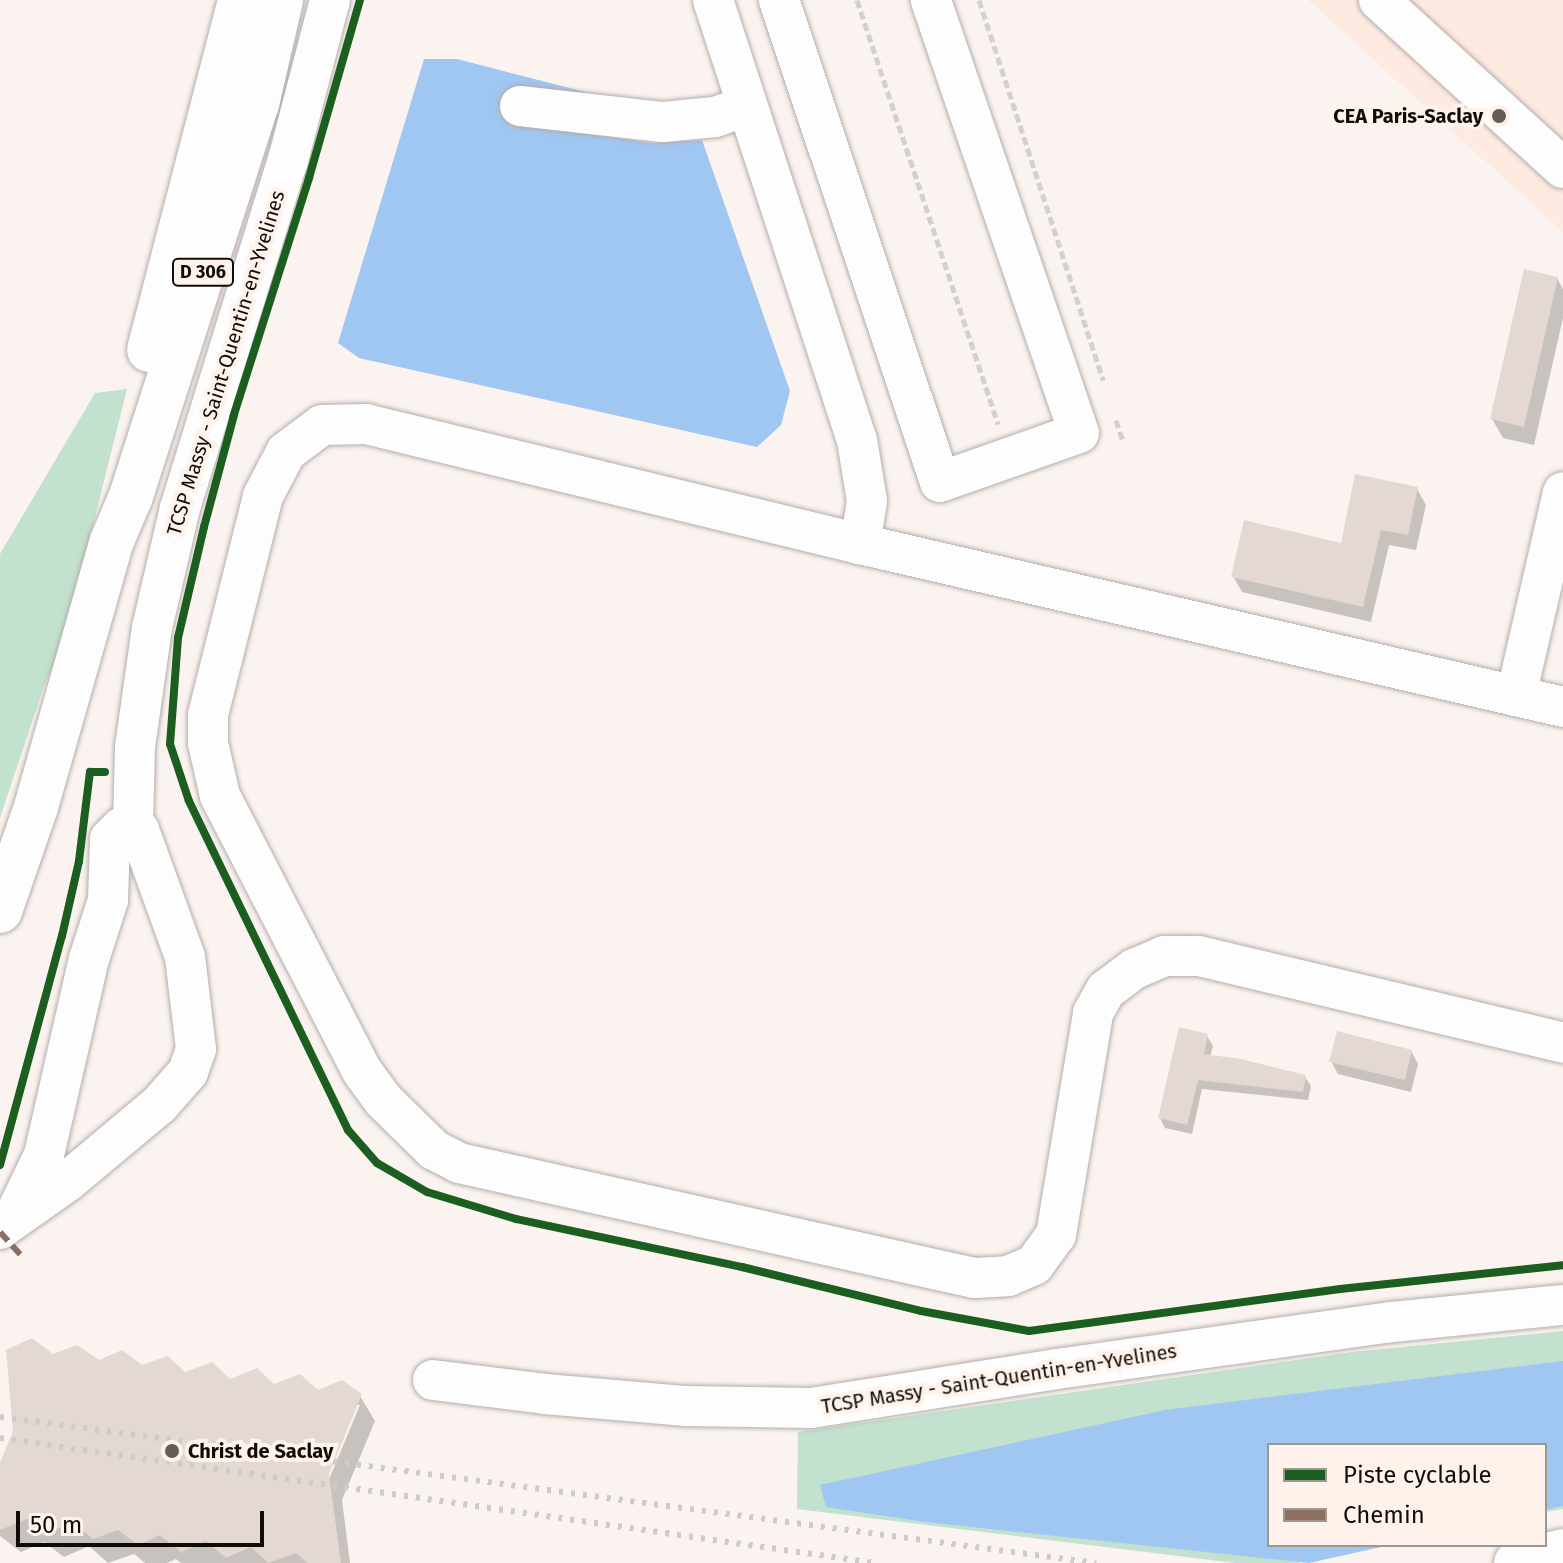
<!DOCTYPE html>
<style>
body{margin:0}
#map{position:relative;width:1563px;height:1563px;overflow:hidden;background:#faf3ef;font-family:"Fira Sans",sans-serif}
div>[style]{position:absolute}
.built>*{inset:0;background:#fdeae0}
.green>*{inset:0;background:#c2e1cf}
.water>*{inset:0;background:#a0c6f2}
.shadow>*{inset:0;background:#0003}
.building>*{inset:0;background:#e4d8d2}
.path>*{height:5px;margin-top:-2.5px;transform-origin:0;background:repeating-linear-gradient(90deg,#d3d1d0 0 8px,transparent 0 12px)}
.roads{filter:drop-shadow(0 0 2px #b4ada9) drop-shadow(0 0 2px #b4ada9)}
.minor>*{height:40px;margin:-20px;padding:0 20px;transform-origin:20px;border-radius:20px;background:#fefdfd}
.major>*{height:44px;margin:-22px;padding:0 22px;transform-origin:22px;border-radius:22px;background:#fefdfd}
.rail>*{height:6px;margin-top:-3px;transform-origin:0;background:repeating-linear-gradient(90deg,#cecccb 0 4px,transparent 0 12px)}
.quiet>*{height:6px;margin-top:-3px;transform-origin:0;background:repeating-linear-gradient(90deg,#8d6e63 0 12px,transparent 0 18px)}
.cycleway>*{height:8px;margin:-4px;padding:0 4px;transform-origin:4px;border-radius:4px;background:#1b5e20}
.dots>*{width:22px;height:22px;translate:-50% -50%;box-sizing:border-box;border:4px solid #fef2eb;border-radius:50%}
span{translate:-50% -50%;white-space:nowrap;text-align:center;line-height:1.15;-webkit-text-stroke:8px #fef2eb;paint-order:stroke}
.shield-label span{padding:2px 6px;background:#fef2eb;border:2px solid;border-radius:6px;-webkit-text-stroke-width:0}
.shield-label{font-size:18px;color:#120c08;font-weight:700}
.poi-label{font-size:20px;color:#120c08;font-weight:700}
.right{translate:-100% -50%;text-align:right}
.left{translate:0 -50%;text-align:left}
.street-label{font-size:20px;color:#120c08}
.legend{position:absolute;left:1267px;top:1443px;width:280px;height:104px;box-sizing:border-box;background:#fef2eb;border:2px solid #a09690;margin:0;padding:10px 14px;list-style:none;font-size:24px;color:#120c08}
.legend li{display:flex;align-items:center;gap:16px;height:40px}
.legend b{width:40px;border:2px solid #a09690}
.scale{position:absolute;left:16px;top:1511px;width:248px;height:36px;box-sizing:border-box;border:4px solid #120c08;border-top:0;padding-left:10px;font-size:24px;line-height:28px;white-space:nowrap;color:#120c08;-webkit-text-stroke:6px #fef2eb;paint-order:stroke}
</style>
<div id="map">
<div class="built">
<div style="clip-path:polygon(1308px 0,1563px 0,1563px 232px)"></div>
</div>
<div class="green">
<div style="clip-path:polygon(127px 389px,65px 637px,43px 689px,0 818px,0 554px,95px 393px)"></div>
<div style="clip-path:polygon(1563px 1331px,1563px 1509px,1545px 1512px,1545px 1445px,1269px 1445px,1269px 1545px,1300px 1563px,1235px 1563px,797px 1509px,798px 1432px,1352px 1352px)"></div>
</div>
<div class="water">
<div style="clip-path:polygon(424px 59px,457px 59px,585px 92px,573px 132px,653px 143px,702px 140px,790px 391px,781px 425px,757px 447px,359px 358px,338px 343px)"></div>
<div style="clip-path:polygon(1563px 1361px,1563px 1506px,1545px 1510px,1545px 1445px,1269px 1445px,1269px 1545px,1390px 1545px,1309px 1563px,925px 1522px,826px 1507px,820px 1485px,1165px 1410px)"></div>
</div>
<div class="shadow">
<div style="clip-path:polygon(1557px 278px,1563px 289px,1563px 318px,1534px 445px,1503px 438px,1492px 419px)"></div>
<div style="clip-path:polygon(1417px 489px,1426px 505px,1416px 550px,1389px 545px,1371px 622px,1242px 592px,1233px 576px,1343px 546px)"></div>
<div style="clip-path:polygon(1207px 1036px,1213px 1046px,1210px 1057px,1305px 1077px,1311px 1086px,1308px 1100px,1202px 1089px,1192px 1134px,1165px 1128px,1160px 1118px)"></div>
<div style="clip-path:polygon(1411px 1051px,1418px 1064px,1411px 1092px,1338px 1074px,1331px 1061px)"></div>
<div style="clip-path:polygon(evenodd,53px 1356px,360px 1396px,375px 1421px,342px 1500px,350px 1563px,181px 1563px,176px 1559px,167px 1563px,145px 1563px,134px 1554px,108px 1563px,89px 1546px,64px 1557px,44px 1542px,21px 1552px,0 1536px,0 1469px,53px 1356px,355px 1405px,360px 1405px,327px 1484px,323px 1482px,355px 1405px)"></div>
</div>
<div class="building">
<div style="clip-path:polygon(1524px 269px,1558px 277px,1524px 427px,1490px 419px)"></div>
<div style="clip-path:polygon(1355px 474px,1418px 487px,1408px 535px,1381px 530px,1363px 607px,1231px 577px,1244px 520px,1341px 543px)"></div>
<div style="clip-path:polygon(1179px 1027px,1208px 1034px,1204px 1054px,1241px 1059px,1306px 1075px,1303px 1092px,1198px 1080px,1187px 1125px,1158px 1118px)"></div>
<div style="clip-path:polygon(1337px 1031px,1412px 1050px,1405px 1080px,1329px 1062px)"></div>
<div style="clip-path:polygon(32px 1338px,53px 1354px,77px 1345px,99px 1360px,122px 1350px,142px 1365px,168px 1356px,185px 1372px,212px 1362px,230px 1379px,257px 1368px,274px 1384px,300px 1374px,318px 1390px,342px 1380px,362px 1394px,329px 1474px,341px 1563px,308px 1563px,296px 1553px,268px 1563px,251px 1547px,226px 1558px,206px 1541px,181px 1552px,160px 1535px,138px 1545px,118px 1530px,93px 1539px,73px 1522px,49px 1532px,29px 1518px,0 1530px,0 1463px,13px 1431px,6px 1350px)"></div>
</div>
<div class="path">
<div style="left:857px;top:0;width:447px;rotate:71.6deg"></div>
<div style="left:979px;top:0;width:400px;rotate:71.9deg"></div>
<div style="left:1116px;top:420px;width:23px;rotate:72deg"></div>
<div style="left:85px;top:811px;width:39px;rotate:-83deg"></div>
<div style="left:90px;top:772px;width:11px"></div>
</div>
<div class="roads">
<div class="minor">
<div style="left:713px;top:0;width:463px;rotate:71.9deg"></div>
<div style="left:857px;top:440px;width:62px;rotate:80.7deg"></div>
<div style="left:867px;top:501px;width:44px;rotate:99.2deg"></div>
<div style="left:860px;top:544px;width:508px;rotate:-166.35deg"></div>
<div style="left:366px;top:424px;width:44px;rotate:178.7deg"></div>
<div style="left:322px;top:425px;width:45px;rotate:143.1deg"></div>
<div style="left:286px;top:452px;width:50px;rotate:117.6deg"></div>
<div style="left:263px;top:496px;width:226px;rotate:104.1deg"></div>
<div style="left:208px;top:715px;width:28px;rotate:90deg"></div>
<div style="left:208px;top:743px;width:54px;rotate:77.2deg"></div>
<div style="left:220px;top:796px;width:309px;rotate:62.7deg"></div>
<div style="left:362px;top:1071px;width:36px;rotate:54deg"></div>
<div style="left:383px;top:1100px;width:71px;rotate:44.4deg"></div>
<div style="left:434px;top:1150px;width:28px;rotate:27deg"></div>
<div style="left:459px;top:1163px;width:528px;rotate:12.59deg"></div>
<div style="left:974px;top:1278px;width:34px;rotate:-3deg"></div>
<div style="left:1008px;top:1276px;width:28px;rotate:-23deg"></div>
<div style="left:1034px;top:1265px;width:37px;rotate:-54deg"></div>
<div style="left:1056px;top:1235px;width:225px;rotate:-80.5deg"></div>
<div style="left:1093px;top:1013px;width:26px;rotate:-61deg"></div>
<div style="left:1106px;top:990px;width:35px;rotate:-37deg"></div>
<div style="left:1134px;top:969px;width:33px;rotate:-23deg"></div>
<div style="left:1164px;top:956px;width:35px"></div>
<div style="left:1199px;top:956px;width:374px;rotate:13.4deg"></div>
<div style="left:779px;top:0;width:508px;rotate:71.53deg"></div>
<div style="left:940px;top:482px;width:147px;rotate:-19.4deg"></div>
<div style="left:1079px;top:433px;width:458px;rotate:-108.9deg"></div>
<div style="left:1379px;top:0;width:249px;rotate:42.4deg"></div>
<div style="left:520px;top:106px;width:144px;rotate:6.4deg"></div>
<div style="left:663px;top:122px;width:52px;rotate:-5.5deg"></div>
<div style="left:715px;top:117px;width:34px;rotate:-19deg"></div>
<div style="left:860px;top:544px;width:722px;rotate:13.05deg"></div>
<div style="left:1516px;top:696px;width:209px;rotate:-77deg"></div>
<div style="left:133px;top:825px;width:78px;rotate:-88.5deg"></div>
<div style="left:135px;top:747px;width:120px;rotate:-81.9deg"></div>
<div style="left:152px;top:628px;width:123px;rotate:-76.9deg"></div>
<div style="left:180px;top:508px;width:364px;rotate:-72.8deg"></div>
<div style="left:288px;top:160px;width:165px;rotate:-75.3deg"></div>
<div style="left:15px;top:1215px;width:67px;rotate:-64.2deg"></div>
<div style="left:44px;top:1155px;width:201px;rotate:-77.1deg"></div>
<div style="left:89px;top:959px;width:62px;rotate:-72.1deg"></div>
<div style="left:108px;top:900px;width:61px;rotate:-88.1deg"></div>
<div style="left:110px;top:839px;width:16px;rotate:-45deg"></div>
<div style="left:121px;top:828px;width:12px;rotate:-14deg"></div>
<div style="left:0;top:1229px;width:83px;rotate:-35.2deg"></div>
<div style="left:68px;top:1181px;width:119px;rotate:-39.9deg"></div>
<div style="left:159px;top:1105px;width:44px;rotate:-48.7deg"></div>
<div style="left:188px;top:1072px;width:24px;rotate:-71deg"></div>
<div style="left:196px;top:1049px;width:93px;rotate:-96.8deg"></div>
<div style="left:185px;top:957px;width:135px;rotate:-109.9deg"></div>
<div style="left:139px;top:830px;width:8px;rotate:-140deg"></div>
<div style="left:433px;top:1380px;width:113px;rotate:7.1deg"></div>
<div style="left:545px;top:1394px;width:142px;rotate:4.9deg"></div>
<div style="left:686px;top:1406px;width:125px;rotate:0.9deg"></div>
<div style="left:811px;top:1408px;width:249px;rotate:-9deg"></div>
<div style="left:1057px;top:1369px;width:338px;rotate:-8deg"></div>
<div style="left:1392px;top:1322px;width:172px;rotate:-5.7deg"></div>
</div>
<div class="major">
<div style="left:149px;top:350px;width:362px;rotate:-75.4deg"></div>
<div style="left:0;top:911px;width:110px;rotate:-70.9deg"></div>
<div style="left:36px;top:807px;width:277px;rotate:-74.1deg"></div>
<div style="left:112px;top:541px;width:49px;rotate:-67.1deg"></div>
<div style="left:131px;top:496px;width:412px;rotate:-72.2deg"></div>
<div style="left:257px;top:104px;width:107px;rotate:-77deg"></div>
<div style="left:1516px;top:1563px;width:49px;rotate:-14.3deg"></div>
</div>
</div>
<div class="rail">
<div style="left:0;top:1417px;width:1106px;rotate:7.59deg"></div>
<div style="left:0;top:1438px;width:884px;rotate:8.13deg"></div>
</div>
<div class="quiet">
<div style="left:0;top:1232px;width:31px;rotate:48deg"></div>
</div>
<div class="cycleway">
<div style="left:360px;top:0;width:185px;rotate:106deg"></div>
<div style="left:309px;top:178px;width:249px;rotate:107.6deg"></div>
<div style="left:234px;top:415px;width:116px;rotate:105deg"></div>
<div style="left:204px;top:527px;width:114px;rotate:103.2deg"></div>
<div style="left:178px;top:638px;width:106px;rotate:94.3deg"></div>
<div style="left:170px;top:744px;width:60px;rotate:71.6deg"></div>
<div style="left:189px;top:801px;width:365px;rotate:64.2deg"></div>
<div style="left:348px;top:1130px;width:44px;rotate:48.7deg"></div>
<div style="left:377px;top:1163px;width:58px;rotate:30.1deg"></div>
<div style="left:427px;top:1192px;width:93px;rotate:16.9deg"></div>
<div style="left:516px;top:1219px;width:231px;rotate:12deg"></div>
<div style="left:742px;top:1267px;width:184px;rotate:13.8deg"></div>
<div style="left:921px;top:1311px;width:110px;rotate:10.5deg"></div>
<div style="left:1029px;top:1331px;width:314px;rotate:-7.7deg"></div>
<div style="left:1340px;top:1289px;width:224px;rotate:-6.1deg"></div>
<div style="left:0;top:1165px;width:237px;rotate:-74.9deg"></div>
<div style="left:62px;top:936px;width:77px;rotate:-77.2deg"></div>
<div style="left:79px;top:861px;width:90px;rotate:-83deg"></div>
<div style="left:90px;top:772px;width:15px"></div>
</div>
<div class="dots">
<div style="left:1499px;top:116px;background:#635d59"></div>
<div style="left:172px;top:1451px;background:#635d59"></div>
</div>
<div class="shield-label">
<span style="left:203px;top:272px">D 306</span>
</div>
<div class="poi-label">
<span class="right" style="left:1483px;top:116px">CEA Paris-Saclay</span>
<span class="left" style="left:188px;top:1451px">Christ de Saclay</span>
</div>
<div class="street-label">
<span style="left:226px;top:363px;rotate:-73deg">TCSP Massy - Saint-Quentin-en-Yvelines</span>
<span style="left:999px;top:1379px;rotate:-9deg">TCSP Massy - Saint-Quentin-en-Yvelines</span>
</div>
<ul class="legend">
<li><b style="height:10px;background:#1b5e20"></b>Piste cyclable</li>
<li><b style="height:10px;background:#8d6e63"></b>Chemin</li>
</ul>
<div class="scale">50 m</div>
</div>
